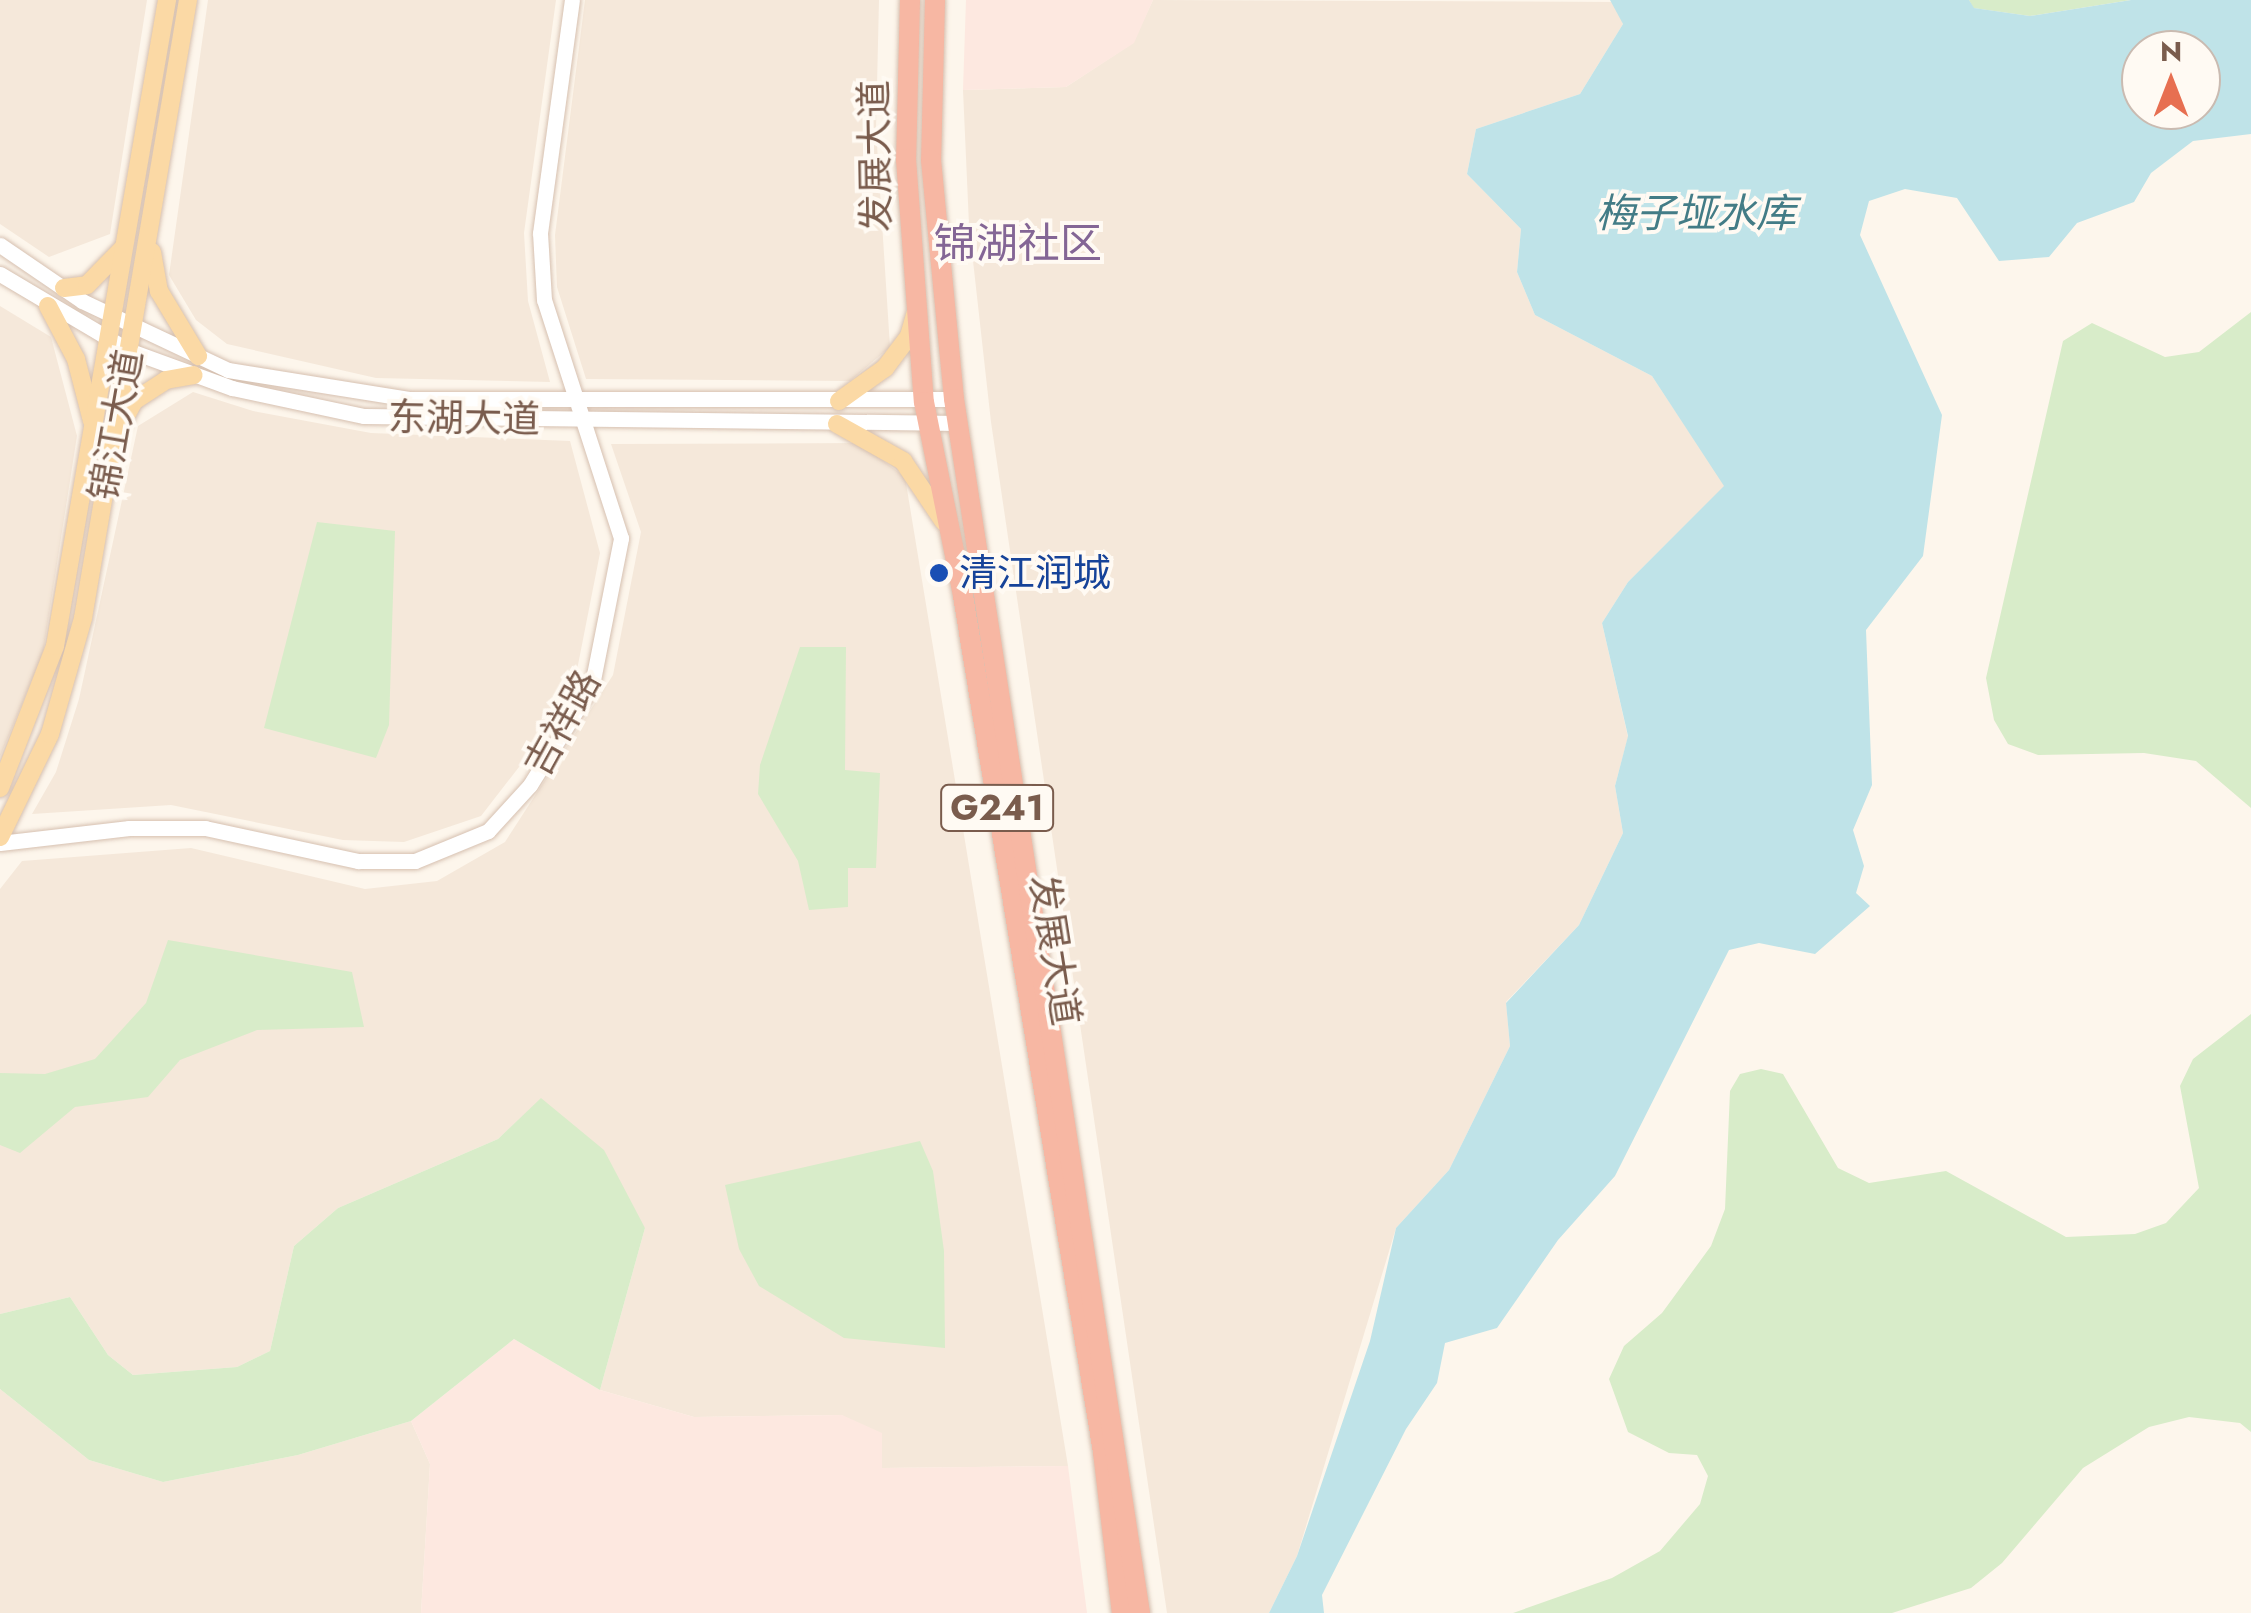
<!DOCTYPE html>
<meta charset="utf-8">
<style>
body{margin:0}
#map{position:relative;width:2251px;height:1613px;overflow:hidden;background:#fdf6ec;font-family:Jost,"Noto Sans SC",sans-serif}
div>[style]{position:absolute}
.residential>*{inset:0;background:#f5e8da}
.commercial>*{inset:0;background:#fde8e0}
.green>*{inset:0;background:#d8ecc9}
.water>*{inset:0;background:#bfe3e8}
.roads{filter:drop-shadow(0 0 2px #d6c0b0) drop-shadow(0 0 2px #d6c0b0)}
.secondary>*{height:15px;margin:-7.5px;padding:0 7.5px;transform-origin:7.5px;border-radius:7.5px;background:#fff}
.primary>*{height:18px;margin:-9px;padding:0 9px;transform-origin:9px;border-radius:9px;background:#fbd9a5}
.highway>*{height:20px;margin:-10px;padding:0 10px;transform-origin:10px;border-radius:10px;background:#f7b7a3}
.dots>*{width:28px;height:28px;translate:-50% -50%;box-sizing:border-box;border:5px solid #fffaf3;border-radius:50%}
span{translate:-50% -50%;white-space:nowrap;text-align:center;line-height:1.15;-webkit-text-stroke:8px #fffaf3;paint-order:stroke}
.shield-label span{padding:2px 8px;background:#fffaf3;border:2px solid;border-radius:8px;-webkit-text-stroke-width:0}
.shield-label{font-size:35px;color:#7a5c4d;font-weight:700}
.street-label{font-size:38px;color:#7a5c4d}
.transit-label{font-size:38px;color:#164399}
.left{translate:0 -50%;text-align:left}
.water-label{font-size:40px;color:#437c86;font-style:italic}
.quarter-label{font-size:42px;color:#846695}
.north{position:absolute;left:2121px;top:30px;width:100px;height:100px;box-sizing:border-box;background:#fffaf3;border:2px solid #cabbb1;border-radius:50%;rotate:0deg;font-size:28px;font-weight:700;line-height:40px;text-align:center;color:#7a5c4d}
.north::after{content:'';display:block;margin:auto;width:35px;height:45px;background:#e76f51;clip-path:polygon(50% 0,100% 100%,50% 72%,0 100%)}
</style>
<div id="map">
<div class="residential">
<div style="clip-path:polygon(0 0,147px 0,110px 234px,49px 257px,0 224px)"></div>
<div style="clip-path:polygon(208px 0,556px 0,524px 233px,528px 301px,550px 382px,376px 378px,227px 344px,196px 320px,169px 275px)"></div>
<div style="clip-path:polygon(585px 0,879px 0,876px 129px,890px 347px,850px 381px,586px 379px,557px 287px,555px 235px)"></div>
<div style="clip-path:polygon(1153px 0,1615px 2px,1623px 24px,1580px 94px,1476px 129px,1467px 174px,1521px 229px,1517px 272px,1535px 315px,1652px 376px,1725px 486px,1628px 582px,1602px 623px,1628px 737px,1615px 786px,1623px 833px,1579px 925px,1506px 1002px,1510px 1046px,1449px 1170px,1396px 1228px,1297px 1556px,1269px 1613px,1167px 1613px,991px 422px,969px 225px,963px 90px,1066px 87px,1133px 43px)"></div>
<div style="clip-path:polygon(0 306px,51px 337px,77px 436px,43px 653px,0 757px)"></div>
<div style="clip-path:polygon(193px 392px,253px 411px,371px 433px,570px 441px,600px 553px,576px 675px,536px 745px,481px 816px,404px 842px,343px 840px,171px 805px,32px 814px,56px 772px,79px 699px,138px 426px)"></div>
<div style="clip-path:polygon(859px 443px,905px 477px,1068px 1466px,882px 1468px,842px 1415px,694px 1417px,600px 1390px,645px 1228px,541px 1099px,498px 1139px,338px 1208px,294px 1246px,270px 1351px,237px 1367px,133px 1375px,108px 1355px,70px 1297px,0 1314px,0 889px,22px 861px,191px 848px,365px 889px,437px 881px,505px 842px,613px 675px,641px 532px,611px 444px)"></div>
<div style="clip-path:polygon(0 1389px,89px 1460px,163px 1482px,298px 1455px,411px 1421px,430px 1464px,421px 1613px,0 1613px)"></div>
</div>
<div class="commercial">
<div style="clip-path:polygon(966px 0,1153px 0,1134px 43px,1066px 87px,963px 90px)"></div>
<div style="clip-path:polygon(514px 1339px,600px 1390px,694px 1417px,842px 1415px,882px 1433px,882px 1468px,1068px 1466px,1087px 1613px,421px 1613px,430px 1464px,411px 1421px)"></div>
</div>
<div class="green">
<div style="clip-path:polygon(1969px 0,2131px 0,2030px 16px,1973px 8px)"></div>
<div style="clip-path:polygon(2251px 312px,2251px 808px,2196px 761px,2144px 753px,2038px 755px,2008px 744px,1994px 720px,1986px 678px,2063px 341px,2092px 323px,2165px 357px,2199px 352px)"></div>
<div style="clip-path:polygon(317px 522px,395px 531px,389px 725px,376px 758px,264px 728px)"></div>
<div style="clip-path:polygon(800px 647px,846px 647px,845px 770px,880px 773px,876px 868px,848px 868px,848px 907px,809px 910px,798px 861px,758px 794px,760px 765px)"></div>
<div style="clip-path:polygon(168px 940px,352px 972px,364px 1027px,257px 1030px,180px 1060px,148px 1097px,75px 1107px,20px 1153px,0 1145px,0 1073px,45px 1074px,95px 1059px,146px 1003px)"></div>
<div style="clip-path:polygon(2251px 1014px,2251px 1432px,2240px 1423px,2189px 1417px,2149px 1427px,2083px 1468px,2002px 1563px,1971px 1588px,1892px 1613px,1513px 1613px,1612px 1578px,1660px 1551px,1700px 1504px,1708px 1476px,1697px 1455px,1669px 1453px,1628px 1432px,1609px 1379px,1624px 1346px,1662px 1313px,1711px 1246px,1725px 1209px,1730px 1091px,1740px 1074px,1761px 1069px,1783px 1074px,1838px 1168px,1869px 1183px,1946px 1171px,2066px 1237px,2135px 1234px,2166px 1223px,2199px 1188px,2180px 1086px,2193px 1059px)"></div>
<div style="clip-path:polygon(541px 1098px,604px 1150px,645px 1228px,600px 1390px,514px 1339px,411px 1421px,298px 1455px,163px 1482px,89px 1460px,0 1389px,0 1314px,70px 1297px,108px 1355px,133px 1375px,237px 1367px,270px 1351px,294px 1246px,338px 1208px,498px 1139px)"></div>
<div style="clip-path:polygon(920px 1141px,933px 1171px,944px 1251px,945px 1348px,844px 1338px,759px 1286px,739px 1249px,725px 1185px)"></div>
</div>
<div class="water">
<div style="clip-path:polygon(evenodd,1610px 0,1969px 0,1974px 8px,2030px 16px,2131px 0,2251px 0,2251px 134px,2193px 141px,2151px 173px,2134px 202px,2077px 223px,2049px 257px,1999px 261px,1957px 198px,1905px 189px,1869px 201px,1860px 235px,1942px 415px,1923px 556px,1866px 630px,1872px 785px,1853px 830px,1864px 866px,1856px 893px,1870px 906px,1815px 954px,1759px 943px,1729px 950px,1615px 1176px,1558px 1240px,1497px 1328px,1445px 1343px,1437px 1383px,1406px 1429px,1322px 1595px,1324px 1613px,1269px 1613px,1297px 1556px,1370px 1341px,1396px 1228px,1449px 1170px,1510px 1046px,1506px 1003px,1579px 925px,1623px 833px,1615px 786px,1628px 736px,1602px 623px,1628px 582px,1724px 486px,1652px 376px,1535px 315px,1517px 272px,1521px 229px,1467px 174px,1476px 129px,1580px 94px,1623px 24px,1610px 0,2141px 50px,2201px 50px,2201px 110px,2141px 110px,2141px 50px)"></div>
</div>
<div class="roads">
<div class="secondary">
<div style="left:0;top:245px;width:99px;rotate:34.3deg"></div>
<div style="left:82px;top:301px;width:161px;rotate:25.3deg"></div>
<div style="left:228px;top:370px;width:183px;rotate:9.1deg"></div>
<div style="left:409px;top:399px;width:545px"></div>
<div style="left:0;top:274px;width:149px;rotate:30.7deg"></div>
<div style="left:128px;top:350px;width:111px;rotate:20.1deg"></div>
<div style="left:232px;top:388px;width:135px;rotate:12deg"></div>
<div style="left:364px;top:416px;width:595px;rotate:0.67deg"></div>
<div style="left:0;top:843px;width:130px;rotate:-6.6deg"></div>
<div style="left:129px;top:828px;width:76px"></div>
<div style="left:205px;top:828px;width:157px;rotate:12.2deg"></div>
<div style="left:358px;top:861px;width:57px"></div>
<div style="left:415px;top:861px;width:79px;rotate:-22.3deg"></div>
<div style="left:488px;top:831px;width:62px;rotate:-47.6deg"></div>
<div style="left:530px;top:785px;width:118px;rotate:-58.2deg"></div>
<div style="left:592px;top:685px;width:150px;rotate:-78.8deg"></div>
<div style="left:621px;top:538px;width:250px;rotate:-107.9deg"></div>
<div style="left:544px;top:300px;width:67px;rotate:-93.4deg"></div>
<div style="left:540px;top:233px;width:235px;rotate:-82.2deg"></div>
</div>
<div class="primary">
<div style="left:152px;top:252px;width:40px;rotate:80deg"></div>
<div style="left:159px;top:291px;width:76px;rotate:59deg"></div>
<div style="left:64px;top:288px;width:23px;rotate:-7deg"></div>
<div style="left:87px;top:285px;width:50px;rotate:-45.8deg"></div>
<div style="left:48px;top:306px;width:60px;rotate:62.2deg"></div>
<div style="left:76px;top:359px;width:64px;rotate:75.5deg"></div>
<div style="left:839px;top:401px;width:57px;rotate:-35.7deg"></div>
<div style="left:885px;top:368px;width:40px;rotate:-53deg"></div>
<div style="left:909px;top:336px;width:25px;rotate:-74deg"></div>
<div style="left:837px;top:424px;width:76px;rotate:29.3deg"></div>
<div style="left:903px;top:461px;width:73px;rotate:56.1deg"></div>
<div style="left:121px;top:425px;width:27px;rotate:-62deg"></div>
<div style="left:134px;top:401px;width:38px;rotate:-33deg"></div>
<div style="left:166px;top:380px;width:28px;rotate:-10deg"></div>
<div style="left:0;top:788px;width:152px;rotate:-68.8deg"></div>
<div style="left:55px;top:646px;width:656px;rotate:-80.16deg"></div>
<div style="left:0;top:837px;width:114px;rotate:-64.1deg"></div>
<div style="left:50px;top:734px;width:121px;rotate:-74.1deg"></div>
<div style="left:83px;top:618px;width:627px;rotate:-80.36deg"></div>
</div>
<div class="highway">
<div style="left:910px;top:0;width:159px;rotate:91.4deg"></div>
<div style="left:906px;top:159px;width:244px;rotate:85.8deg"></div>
<div style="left:924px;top:402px;width:198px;rotate:78.6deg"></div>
<div style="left:963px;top:596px;width:867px;rotate:80.71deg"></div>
<div style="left:1103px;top:1452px;width:162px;rotate:83.3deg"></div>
<div style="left:935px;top:0;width:160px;rotate:91.4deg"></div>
<div style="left:931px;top:160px;width:240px;rotate:84.5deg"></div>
<div style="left:954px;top:399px;width:1228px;rotate:81.29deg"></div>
</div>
</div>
<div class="dots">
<div style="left:939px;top:573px;background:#1a4fb4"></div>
</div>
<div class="shield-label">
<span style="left:997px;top:808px">G241</span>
</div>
<div class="street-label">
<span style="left:875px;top:156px;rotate:-91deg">发展大道</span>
<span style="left:464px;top:418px;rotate:1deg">东湖大道</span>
<span style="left:116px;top:425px;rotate:-80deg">锦江大道</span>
<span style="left:562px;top:723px;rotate:-61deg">吉祥路</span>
<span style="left:1055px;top:950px;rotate:81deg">发展大道</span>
</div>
<div class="transit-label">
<span class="left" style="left:959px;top:573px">清江润城</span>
</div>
<div class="water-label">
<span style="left:1696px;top:213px">梅子垭水库</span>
</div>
<div class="quarter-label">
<span style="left:1018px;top:244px">锦湖社区</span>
</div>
<div class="north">N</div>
</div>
